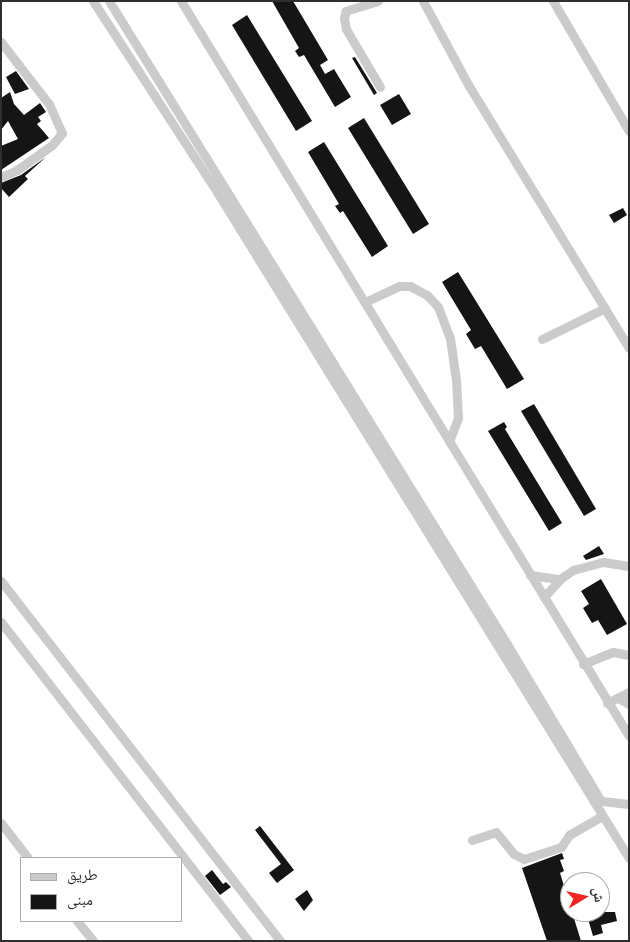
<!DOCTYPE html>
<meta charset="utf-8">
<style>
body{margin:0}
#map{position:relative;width:630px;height:942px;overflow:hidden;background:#fff;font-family:Raleway,"Noto Naskh Arabic",sans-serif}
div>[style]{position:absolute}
.building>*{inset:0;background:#151515}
.minor>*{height:9px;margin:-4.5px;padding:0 4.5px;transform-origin:4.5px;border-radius:4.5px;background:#cbcbcb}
span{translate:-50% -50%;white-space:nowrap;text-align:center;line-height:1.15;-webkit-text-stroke:5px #fff;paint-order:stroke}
.frame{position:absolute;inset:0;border:2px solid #2e2e2e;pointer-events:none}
.legend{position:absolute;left:20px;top:857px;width:162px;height:65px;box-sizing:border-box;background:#fff;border:1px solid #ababab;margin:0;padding:6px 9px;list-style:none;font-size:15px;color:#2e2e2e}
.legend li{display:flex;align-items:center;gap:10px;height:25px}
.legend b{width:25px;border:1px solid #ababab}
.north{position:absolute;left:560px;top:872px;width:50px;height:50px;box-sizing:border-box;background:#fff;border:1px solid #ababab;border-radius:50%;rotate:81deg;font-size:14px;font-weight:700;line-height:20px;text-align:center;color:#2e2e2e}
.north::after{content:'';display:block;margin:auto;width:18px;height:22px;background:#f32523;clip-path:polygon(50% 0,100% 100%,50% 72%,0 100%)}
</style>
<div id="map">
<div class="building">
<div style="clip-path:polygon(272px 1px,293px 1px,328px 60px,320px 65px,325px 74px,334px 69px,351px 97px,335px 107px,304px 55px,299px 57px,295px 51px,299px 48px)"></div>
<div style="clip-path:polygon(247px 15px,312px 121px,296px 131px,232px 25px)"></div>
<div style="clip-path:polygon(355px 57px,377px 93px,374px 95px,352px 58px)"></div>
<div style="clip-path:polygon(16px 71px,29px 89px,15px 94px,6px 77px)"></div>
<div style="clip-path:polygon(10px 92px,14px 104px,24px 115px,40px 103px,46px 112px,38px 117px,41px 121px,37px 124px,49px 138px,1px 170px,1px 146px,18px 139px,8px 121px,1px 130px,1px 98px)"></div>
<div style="clip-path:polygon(399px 94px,411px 114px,392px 125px,380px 105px)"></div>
<div style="clip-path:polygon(364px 118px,429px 224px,413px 234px,348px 128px)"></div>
<div style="clip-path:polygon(324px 142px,388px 246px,372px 257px,343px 211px,340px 213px,335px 206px,339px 204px,308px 152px)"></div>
<div style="clip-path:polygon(46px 157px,25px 176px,28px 179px,9px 197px,1px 188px,1px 183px,21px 175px)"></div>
<div style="clip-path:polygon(623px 208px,627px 215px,614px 223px,609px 215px)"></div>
<div style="clip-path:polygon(458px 272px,524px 379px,507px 389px,481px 346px,475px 349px,466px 334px,471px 330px,442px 282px)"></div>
<div style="clip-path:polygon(534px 404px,596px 509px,584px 516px,521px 411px)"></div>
<div style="clip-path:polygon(504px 422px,507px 427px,505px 429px,562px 523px,549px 531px,488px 431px)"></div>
<div style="clip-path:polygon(599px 546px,604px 554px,586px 560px,583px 556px)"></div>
<div style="clip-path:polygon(601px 579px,627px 624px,607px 635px,598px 620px,592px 623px,583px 608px,589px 604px,581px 591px)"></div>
<div style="clip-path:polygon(260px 826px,294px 870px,277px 883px,269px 873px,281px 864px,255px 830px)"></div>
<div style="clip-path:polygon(562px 853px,564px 859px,560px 860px,564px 871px,560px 873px,581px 941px,547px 941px,522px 868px)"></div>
<div style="clip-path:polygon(212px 870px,223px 884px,226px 882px,231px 887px,220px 895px,205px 876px)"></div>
<div style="clip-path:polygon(307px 890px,313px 900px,304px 911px,295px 899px)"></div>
<div style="clip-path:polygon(586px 912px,615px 912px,617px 921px,601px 925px,603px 933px,593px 936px)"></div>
</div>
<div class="minor">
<div style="left:93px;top:1px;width:218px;rotate:57deg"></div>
<div style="left:212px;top:184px;width:793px;rotate:58.26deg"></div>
<div style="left:109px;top:1px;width:756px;rotate:58.24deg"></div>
<div style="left:507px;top:644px;width:183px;rotate:59.1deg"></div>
<div style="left:601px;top:801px;width:28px;rotate:6deg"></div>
<div style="left:181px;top:1px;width:861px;rotate:58.64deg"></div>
<div style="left:378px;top:1px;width:34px;rotate:163deg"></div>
<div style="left:346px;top:11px;width:7px;rotate:106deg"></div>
<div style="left:344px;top:18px;width:11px;rotate:80deg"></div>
<div style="left:346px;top:29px;width:67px;rotate:59.6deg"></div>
<div style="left:423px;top:1px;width:97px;rotate:61.6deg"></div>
<div style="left:469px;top:86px;width:307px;rotate:58.6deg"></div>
<div style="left:553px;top:1px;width:151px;rotate:59.7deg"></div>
<div style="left:1px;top:42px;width:78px;rotate:52.3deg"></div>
<div style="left:49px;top:104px;width:32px;rotate:66deg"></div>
<div style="left:62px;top:133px;width:16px;rotate:130deg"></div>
<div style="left:52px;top:145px;width:43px;rotate:144.5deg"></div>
<div style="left:17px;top:170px;width:17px;rotate:156deg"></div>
<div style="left:365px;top:302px;width:38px;rotate:-25deg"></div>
<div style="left:400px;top:286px;width:10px"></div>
<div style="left:410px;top:286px;width:19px;rotate:28deg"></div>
<div style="left:427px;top:295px;width:16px;rotate:47deg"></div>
<div style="left:438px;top:307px;width:33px;rotate:69deg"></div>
<div style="left:450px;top:338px;width:42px;rotate:81.9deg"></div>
<div style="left:456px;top:380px;width:38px;rotate:87deg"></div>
<div style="left:458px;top:418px;width:25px;rotate:111deg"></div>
<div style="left:542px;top:339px;width:70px;rotate:-26.2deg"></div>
<div style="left:530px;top:575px;width:30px;rotate:8deg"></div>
<div style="left:1px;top:581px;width:455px;rotate:52.2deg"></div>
<div style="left:544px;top:597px;width:24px;rotate:-48deg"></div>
<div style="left:560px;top:579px;width:16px;rotate:-35deg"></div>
<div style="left:573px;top:570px;width:31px;rotate:-15deg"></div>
<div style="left:603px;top:562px;width:26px;rotate:9deg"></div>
<div style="left:1px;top:622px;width:403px;rotate:52.2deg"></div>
<div style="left:583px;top:664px;width:32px;rotate:-22deg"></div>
<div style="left:613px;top:652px;width:16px;rotate:11deg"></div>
<div style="left:618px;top:698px;width:13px;rotate:29deg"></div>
<div style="left:607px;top:703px;width:25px;rotate:-27deg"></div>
<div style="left:1px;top:823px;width:44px;rotate:52.4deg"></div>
<div style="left:472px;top:840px;width:25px;rotate:-18deg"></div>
<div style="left:496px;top:832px;width:28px;rotate:51deg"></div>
<div style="left:514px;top:854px;width:11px;rotate:27deg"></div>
<div style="left:524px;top:859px;width:39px;rotate:-18deg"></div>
<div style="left:561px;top:847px;width:14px;rotate:-56deg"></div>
<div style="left:569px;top:835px;width:38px;rotate:-30deg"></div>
<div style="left:77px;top:921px;width:26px;rotate:51deg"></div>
</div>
<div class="frame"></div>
<ul class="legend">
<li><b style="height:6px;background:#cbcbcb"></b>طريق</li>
<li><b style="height:14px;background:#151515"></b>مبنى</li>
</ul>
<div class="north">ش</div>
</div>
